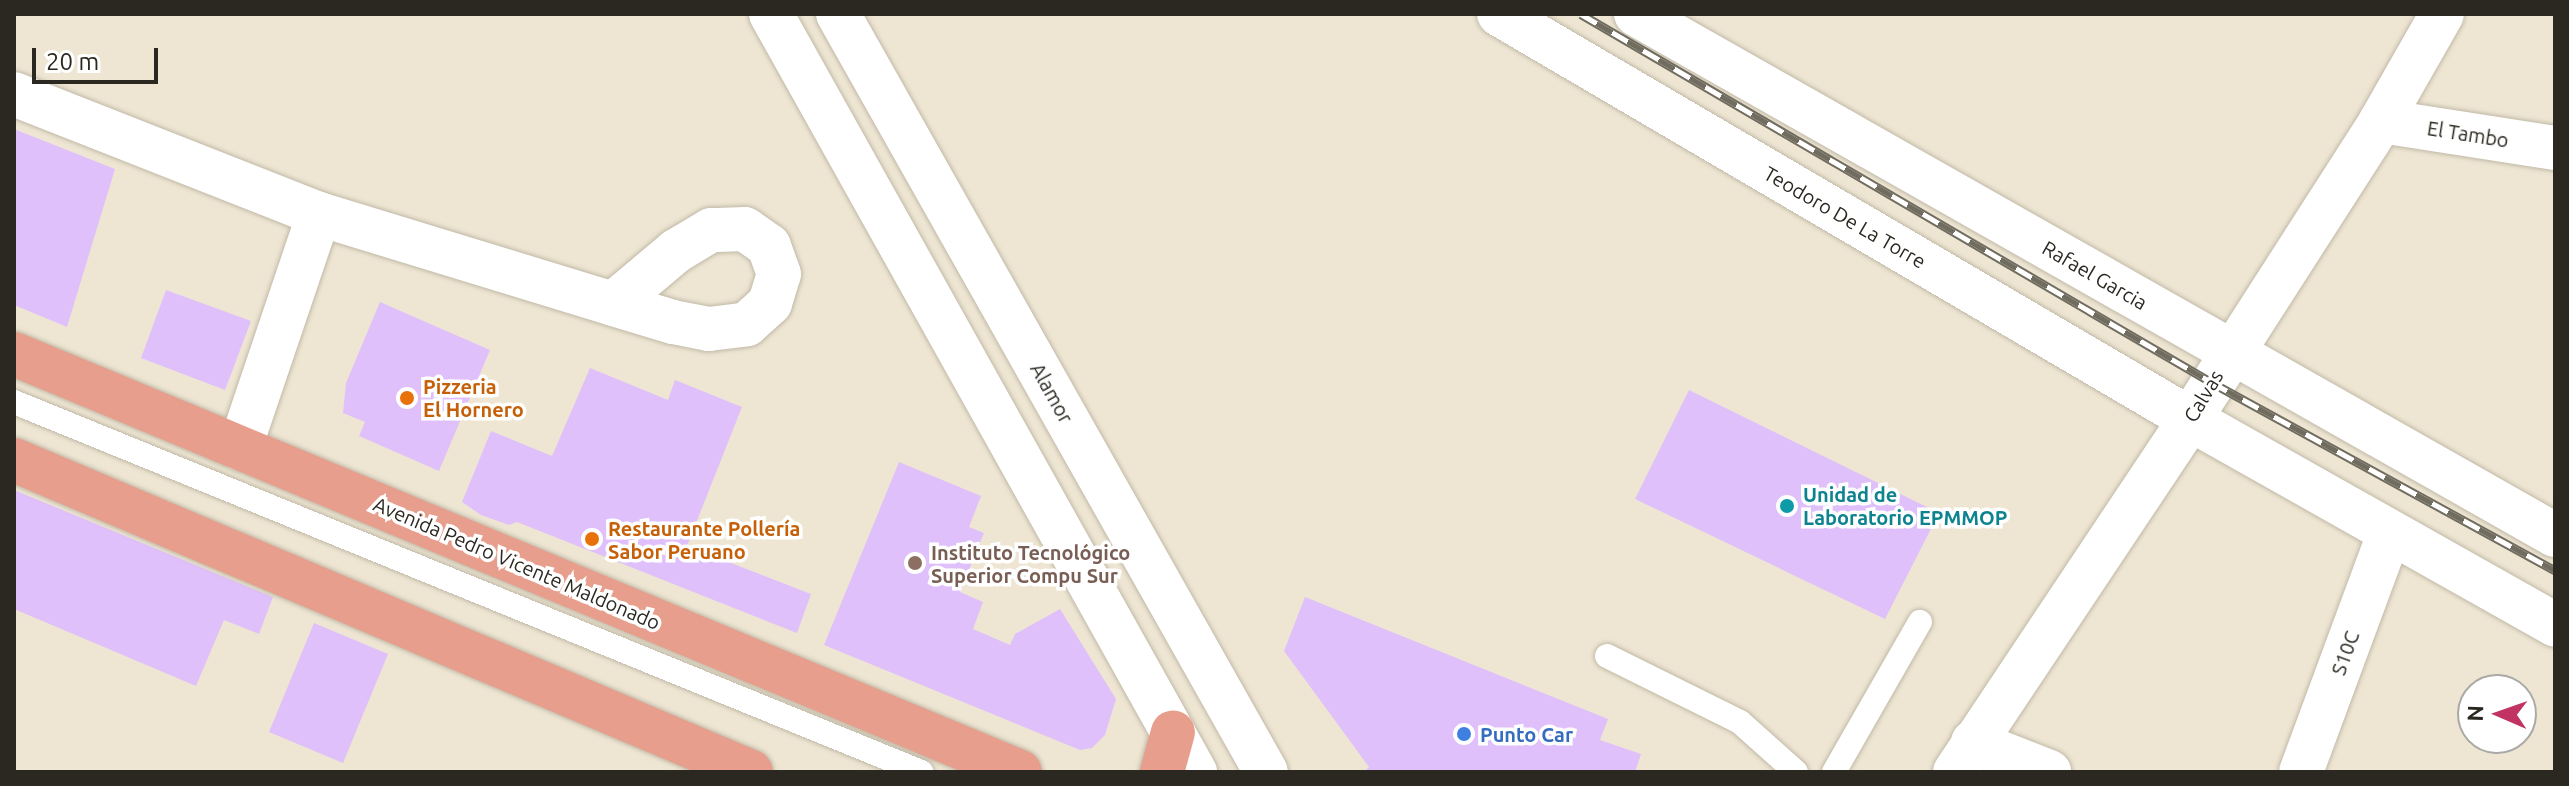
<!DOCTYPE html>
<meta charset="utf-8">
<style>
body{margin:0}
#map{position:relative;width:2569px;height:786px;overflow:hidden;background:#eee6d3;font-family:Ubuntu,sans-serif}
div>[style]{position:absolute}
.building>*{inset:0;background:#dfc0fb}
.roads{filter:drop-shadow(0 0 2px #c1b9a7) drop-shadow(0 0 2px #c1b9a7)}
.lane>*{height:24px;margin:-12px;padding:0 12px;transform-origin:12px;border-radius:12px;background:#fff}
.street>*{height:44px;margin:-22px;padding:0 22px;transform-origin:22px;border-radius:22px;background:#fff}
.secondary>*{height:44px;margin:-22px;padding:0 22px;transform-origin:22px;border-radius:22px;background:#fff}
.primary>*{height:44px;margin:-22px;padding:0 22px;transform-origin:22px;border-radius:22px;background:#e89e8c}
.rail>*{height:9px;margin-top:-4.5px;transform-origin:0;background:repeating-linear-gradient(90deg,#fff 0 18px,#706c60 0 36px);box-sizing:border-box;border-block:2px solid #706c60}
.dots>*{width:22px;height:22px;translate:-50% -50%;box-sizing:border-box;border:4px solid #fff;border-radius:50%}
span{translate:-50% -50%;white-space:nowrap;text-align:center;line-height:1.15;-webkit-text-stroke:7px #fff;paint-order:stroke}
.street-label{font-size:20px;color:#2b2821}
.food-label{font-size:20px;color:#c56008;font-weight:700}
.left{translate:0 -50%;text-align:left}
.culture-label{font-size:20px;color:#0d838f;font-weight:700}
.education-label{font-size:20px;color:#785e54;font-weight:700}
.shop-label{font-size:20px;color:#366cbe;font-weight:700}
.frame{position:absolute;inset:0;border:16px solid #2b2821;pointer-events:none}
.north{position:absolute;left:2457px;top:674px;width:80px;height:80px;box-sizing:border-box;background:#fff;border:2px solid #aaa9a6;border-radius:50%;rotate:272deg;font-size:22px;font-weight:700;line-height:32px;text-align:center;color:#2b2821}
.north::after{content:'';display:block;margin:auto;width:28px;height:36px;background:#c13362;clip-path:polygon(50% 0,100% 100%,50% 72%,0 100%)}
.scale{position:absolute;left:32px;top:48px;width:126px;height:36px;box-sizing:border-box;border:4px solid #2b2821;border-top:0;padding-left:10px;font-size:24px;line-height:28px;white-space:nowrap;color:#2b2821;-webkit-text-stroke:6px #fff;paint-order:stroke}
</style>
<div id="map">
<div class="building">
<div style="clip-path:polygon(14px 129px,115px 169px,67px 327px,14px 305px)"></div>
<div style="clip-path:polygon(166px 290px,251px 321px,225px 390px,141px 358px)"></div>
<div style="clip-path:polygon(380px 302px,490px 350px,439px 471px,359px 436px,365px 422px,343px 413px,346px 383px)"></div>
<div style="clip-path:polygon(590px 368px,668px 400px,675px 380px,742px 407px,687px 546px,811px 594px,797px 633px,517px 522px,509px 525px,481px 515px,462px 502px,491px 431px,552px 456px)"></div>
<div style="clip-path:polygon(1689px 390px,1939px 513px,1885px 619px,1635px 499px)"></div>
<div style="clip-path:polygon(899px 462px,981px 496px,969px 527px,984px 533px,960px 592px,983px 602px,973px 629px,1010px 645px,1015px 634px,1060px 609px,1116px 699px,1105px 735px,1092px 748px,1080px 750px,824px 645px)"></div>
<div style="clip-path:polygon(14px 490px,273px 597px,259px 634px,224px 620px,196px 686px,14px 609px)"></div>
<div style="clip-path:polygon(1305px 597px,1608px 719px,1600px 740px,1641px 754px,1635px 772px,1364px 772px,1369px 767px,1284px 651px)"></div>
<div style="clip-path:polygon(314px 623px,388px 654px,343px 763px,269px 732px)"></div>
</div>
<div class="roads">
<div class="lane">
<div style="left:14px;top:402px;width:980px;rotate:22.19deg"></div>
<div style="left:1607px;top:656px;width:148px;rotate:26.4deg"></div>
<div style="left:1740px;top:722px;width:75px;rotate:41.8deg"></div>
<div style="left:1834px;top:772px;width:173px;rotate:-60.2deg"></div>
</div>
<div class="street">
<div style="left:1499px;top:14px;width:801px;rotate:30.37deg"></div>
<div style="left:2190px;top:419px;width:419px;rotate:29.4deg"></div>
<div style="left:1636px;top:14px;width:1056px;rotate:29.55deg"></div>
<div style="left:14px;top:94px;width:328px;rotate:21.5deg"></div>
<div style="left:319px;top:214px;width:247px;rotate:108.7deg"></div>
<div style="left:2381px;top:121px;width:176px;rotate:8.8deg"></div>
<div style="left:319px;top:214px;width:307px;rotate:17deg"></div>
<div style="left:613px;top:304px;width:63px;rotate:16.7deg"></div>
<div style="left:673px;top:322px;width:37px;rotate:11deg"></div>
<div style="left:709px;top:329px;width:38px;rotate:-7deg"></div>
<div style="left:747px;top:324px;width:31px;rotate:-42deg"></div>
<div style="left:770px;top:303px;width:30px;rotate:-73deg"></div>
<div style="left:779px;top:274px;width:30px;rotate:-110deg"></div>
<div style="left:769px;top:246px;width:29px;rotate:-145deg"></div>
<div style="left:745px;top:229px;width:34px;rotate:178deg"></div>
<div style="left:711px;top:230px;width:41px;rotate:149deg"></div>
<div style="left:676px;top:251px;width:82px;rotate:139.9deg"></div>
<div style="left:1973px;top:742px;width:82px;rotate:21.5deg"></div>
<div style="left:1955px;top:772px;width:424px;rotate:-56.3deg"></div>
<div style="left:2190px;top:419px;width:354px;rotate:-57.3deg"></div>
<div style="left:2381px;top:121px;width:123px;rotate:-60.3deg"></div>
<div style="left:2301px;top:772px;width:254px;rotate:-69.7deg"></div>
</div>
<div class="secondary">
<div style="left:771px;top:14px;width:869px;rotate:60.78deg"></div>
<div style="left:838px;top:14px;width:870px;rotate:60.55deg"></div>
</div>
<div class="primary">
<div style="left:14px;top:354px;width:1089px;rotate:22.56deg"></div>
<div style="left:14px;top:460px;width:800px;rotate:22.94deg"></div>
<div style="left:1162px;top:772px;width:41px;rotate:-74.6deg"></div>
</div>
</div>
<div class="rail">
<div style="left:1581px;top:14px;width:730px;rotate:30.29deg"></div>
<div style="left:2211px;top:382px;width:392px;rotate:28.7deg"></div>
</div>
<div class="dots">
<div style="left:407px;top:398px;background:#e8710a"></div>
<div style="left:1787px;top:506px;background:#0f9aa8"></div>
<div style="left:592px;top:539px;background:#e8710a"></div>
<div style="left:915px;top:563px;background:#8d6e63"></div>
<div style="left:1464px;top:734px;background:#3f7fe0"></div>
</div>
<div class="street-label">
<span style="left:2468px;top:134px;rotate:9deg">El Tambo</span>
<span style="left:1845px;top:217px;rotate:30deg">Teodoro De La Torre</span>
<span style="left:2095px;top:275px;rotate:30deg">Rafael Garcia</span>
<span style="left:1052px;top:393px;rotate:61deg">Alamor</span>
<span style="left:2203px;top:396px;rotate:-59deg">Calvas</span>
<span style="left:517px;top:563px;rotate:23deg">Avenida Pedro Vicente Maldonado</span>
<span style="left:2345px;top:653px;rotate:-70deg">S10C</span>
</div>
<div class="food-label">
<span class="left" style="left:423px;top:398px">Pizzeria<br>El Hornero</span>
<span class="left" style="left:608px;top:540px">Restaurante Pollería<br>Sabor Peruano</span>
</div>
<div class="culture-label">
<span class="left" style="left:1803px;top:506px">Unidad de<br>Laboratorio EPMMOP</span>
</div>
<div class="education-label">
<span class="left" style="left:931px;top:564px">Instituto Tecnológico<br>Superior Compu Sur</span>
</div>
<div class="shop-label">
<span class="left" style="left:1480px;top:734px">Punto Car</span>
</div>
<div class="frame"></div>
<div class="north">N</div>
<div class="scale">20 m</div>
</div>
